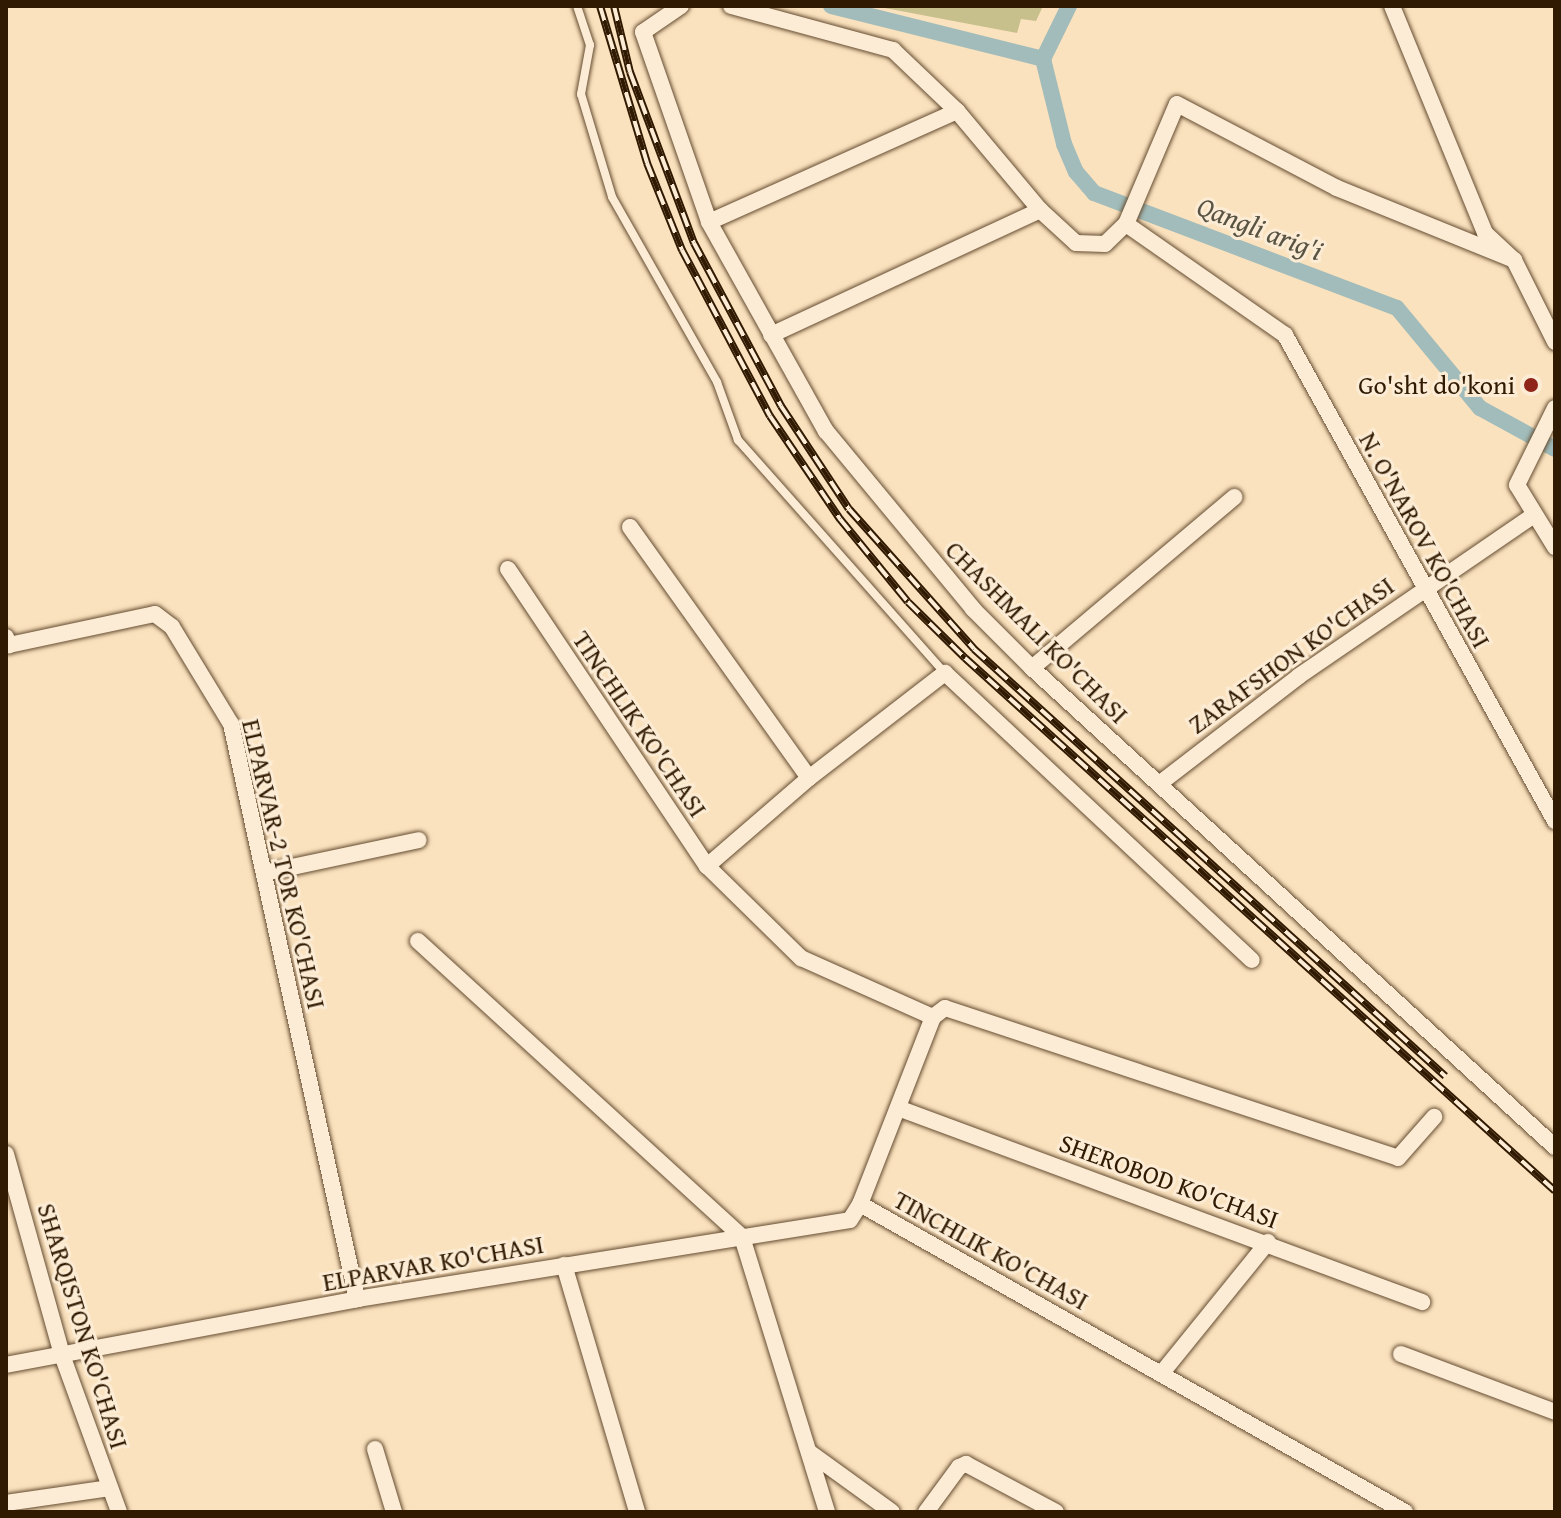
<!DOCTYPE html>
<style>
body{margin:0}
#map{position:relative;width:1561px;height:1518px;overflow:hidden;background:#fbe2be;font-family:"Gentium Book Plus",serif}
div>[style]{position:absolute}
.green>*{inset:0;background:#c7c08c}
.canal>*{height:16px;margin:-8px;padding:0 8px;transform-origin:8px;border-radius:8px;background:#a1bcba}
.roads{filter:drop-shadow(0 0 2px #644c31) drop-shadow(0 0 2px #644c31)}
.lane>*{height:8px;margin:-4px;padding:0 4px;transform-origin:4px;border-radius:4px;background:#fcecd5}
.street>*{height:16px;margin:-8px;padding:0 8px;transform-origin:8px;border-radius:8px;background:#fcecd5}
.rail>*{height:8px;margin-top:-4px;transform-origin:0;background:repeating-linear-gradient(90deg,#fcecd5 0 15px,#311a02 0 30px);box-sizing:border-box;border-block:2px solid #311a02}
.dots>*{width:22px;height:22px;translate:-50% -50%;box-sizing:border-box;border:4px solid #fcecd5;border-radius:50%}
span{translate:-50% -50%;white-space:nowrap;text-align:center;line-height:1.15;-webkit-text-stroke:6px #fcecd5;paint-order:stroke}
.poi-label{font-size:26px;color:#311a02}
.right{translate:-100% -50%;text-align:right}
.street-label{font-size:26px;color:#311a02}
.water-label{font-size:28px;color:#585342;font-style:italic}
.frame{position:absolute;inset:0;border:8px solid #311a02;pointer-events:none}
</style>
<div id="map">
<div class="green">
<div style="clip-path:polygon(874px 6px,1043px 6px,1036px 21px,1021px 19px,1017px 33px)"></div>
</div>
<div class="canal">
<div style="left:831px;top:6px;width:219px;rotate:14deg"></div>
<div style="left:1069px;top:6px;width:59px;rotate:116.1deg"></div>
<div style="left:1043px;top:59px;width:88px;rotate:76.1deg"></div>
<div style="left:1064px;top:144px;width:30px;rotate:67deg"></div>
<div style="left:1076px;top:172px;width:28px;rotate:49deg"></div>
<div style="left:1094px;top:193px;width:324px;rotate:20.8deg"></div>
<div style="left:1397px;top:308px;width:130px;rotate:50.3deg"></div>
<div style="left:1480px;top:408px;width:85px;rotate:28.7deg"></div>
</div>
<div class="roads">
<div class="lane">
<div style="left:577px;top:6px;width:41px;rotate:71.6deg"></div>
<div style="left:590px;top:45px;width:50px;rotate:100.4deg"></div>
<div style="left:581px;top:94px;width:108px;rotate:73.2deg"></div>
<div style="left:612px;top:197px;width:213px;rotate:60.4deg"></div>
<div style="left:717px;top:382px;width:62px;rotate:70.1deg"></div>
<div style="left:738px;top:440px;width:312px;rotate:48.4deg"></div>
</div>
<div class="street">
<div style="left:681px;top:6px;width:46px;rotate:145.6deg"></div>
<div style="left:643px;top:32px;width:201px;rotate:70.8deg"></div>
<div style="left:709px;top:222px;width:240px;rotate:60.8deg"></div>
<div style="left:826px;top:431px;width:231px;rotate:50.4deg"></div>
<div style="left:973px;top:609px;width:83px;rotate:45deg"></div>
<div style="left:1032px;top:668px;width:709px;rotate:42.49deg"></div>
<div style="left:731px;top:6px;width:168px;rotate:15.2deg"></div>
<div style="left:893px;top:50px;width:88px;rotate:43.6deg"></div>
<div style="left:957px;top:111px;width:129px;rotate:50deg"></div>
<div style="left:1040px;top:210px;width:49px;rotate:42.5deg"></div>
<div style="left:1076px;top:243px;width:29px;rotate:2deg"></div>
<div style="left:1105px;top:244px;width:29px;rotate:-44deg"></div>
<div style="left:1126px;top:224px;width:194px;rotate:34.9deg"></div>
<div style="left:1285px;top:335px;width:556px;rotate:60.95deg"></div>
<div style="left:1392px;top:6px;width:245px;rotate:67.7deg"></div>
<div style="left:1485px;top:233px;width:40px;rotate:43deg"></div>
<div style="left:1514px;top:260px;width:92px;rotate:63.4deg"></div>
<div style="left:709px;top:222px;width:272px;rotate:-24.1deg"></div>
<div style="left:1126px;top:224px;width:130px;rotate:-67deg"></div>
<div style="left:1177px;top:104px;width:181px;rotate:27.7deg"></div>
<div style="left:1337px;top:188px;width:191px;rotate:22.1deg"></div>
<div style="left:771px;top:335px;width:297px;rotate:-24.9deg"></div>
<div style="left:1555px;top:408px;width:86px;rotate:116.3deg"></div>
<div style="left:1517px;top:485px;width:73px;rotate:58.5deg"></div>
<div style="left:630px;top:527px;width:308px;rotate:54.5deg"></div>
<div style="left:809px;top:778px;width:135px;rotate:139.2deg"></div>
<div style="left:508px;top:569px;width:358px;rotate:56.2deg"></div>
<div style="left:707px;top:866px;width:132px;rotate:44.4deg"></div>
<div style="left:801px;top:958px;width:145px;rotate:24.1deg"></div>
<div style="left:933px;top:1017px;width:201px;rotate:111.3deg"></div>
<div style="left:860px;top:1204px;width:626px;rotate:29.47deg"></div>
<div style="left:6px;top:637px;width:9px;rotate:69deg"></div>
<div style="left:9px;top:645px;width:149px;rotate:-12deg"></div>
<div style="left:155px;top:614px;width:21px;rotate:37deg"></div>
<div style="left:172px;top:627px;width:114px;rotate:58.7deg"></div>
<div style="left:231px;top:724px;width:589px;rotate:77.64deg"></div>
<div style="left:1032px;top:668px;width:265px;rotate:-40.2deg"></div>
<div style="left:809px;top:778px;width:172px;rotate:-37.7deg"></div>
<div style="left:945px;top:673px;width:420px;rotate:43.1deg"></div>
<div style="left:1159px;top:784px;width:177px;rotate:-37.6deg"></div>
<div style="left:1299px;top:676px;width:285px;rotate:-34.4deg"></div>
<div style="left:264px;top:873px;width:158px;rotate:-12deg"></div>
<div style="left:418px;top:941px;width:439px;rotate:42.4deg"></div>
<div style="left:742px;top:1237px;width:288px;rotate:72.8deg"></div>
<div style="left:933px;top:1017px;width:15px;rotate:-37deg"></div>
<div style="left:945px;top:1008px;width:477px;rotate:18.3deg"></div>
<div style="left:1398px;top:1158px;width:55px;rotate:-48.7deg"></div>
<div style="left:898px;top:1108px;width:559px;rotate:20.32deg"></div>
<div style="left:6px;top:1154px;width:209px;rotate:74.4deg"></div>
<div style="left:62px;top:1355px;width:167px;rotate:70deg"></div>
<div style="left:564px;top:1265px;width:258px;rotate:73.5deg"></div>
<div style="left:1401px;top:1354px;width:165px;rotate:20.6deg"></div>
<div style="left:6px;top:1365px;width:357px;rotate:-10.6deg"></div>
<div style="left:357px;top:1299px;width:499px;rotate:-9.1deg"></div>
<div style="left:850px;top:1220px;width:19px;rotate:-58deg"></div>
<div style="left:1161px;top:1374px;width:170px;rotate:-51deg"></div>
<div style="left:375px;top:1449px;width:66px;rotate:73.2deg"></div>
<div style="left:809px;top:1452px;width:102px;rotate:35.9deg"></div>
<div style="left:6px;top:1503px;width:105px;rotate:-8.2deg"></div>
<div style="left:926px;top:1512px;width:56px;rotate:-53.7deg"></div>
<div style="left:959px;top:1467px;width:8px;rotate:-23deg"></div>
<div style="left:966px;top:1464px;width:102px;rotate:28.1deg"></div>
</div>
</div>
<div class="rail">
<div style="left:600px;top:6px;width:164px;rotate:73.3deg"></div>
<div style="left:647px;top:163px;width:94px;rotate:68.1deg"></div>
<div style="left:682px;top:250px;width:188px;rotate:62.1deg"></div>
<div style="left:770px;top:416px;width:125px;rotate:55.8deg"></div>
<div style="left:840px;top:519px;width:107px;rotate:50.7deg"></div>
<div style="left:908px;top:602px;width:80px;rotate:44.5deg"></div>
<div style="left:965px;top:658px;width:795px;rotate:42.09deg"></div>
<div style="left:614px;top:6px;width:68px;rotate:76.4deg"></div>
<div style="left:630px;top:72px;width:183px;rotate:69.5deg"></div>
<div style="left:694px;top:243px;width:185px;rotate:61.9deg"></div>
<div style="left:781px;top:406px;width:123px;rotate:56.6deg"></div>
<div style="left:849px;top:509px;width:188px;rotate:48.2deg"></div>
<div style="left:974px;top:649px;width:636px;rotate:42.19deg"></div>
</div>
<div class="dots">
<div style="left:1531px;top:385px;background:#8f2418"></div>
</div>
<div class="poi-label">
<span class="right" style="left:1515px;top:385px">Go'sht do'koni</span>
</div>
<div class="street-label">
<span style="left:1425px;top:540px;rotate:61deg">N. O'NAROV KO'CHASI</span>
<span style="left:1037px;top:632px;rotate:45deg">CHASHMALI KO'CHASI</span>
<span style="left:1291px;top:655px;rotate:-36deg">ZARAFSHON KO'CHASI</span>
<span style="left:640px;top:724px;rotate:56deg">TINCHLIK KO'CHASI</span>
<span style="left:284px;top:864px;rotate:77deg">ELPARVAR-2 TOR KO'CHASI</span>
<span style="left:1169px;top:1181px;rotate:20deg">SHEROBOD KO'CHASI</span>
<span style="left:991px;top:1250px;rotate:29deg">TINCHLIK KO'CHASI</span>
<span style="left:433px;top:1263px;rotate:-10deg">ELPARVAR KO'CHASI</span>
<span style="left:83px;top:1326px;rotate:73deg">SHARQISTON KO'CHASI</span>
</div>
<div class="water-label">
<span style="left:1260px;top:228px;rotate:21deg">Qangli arig'i</span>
</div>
<div class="frame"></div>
</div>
